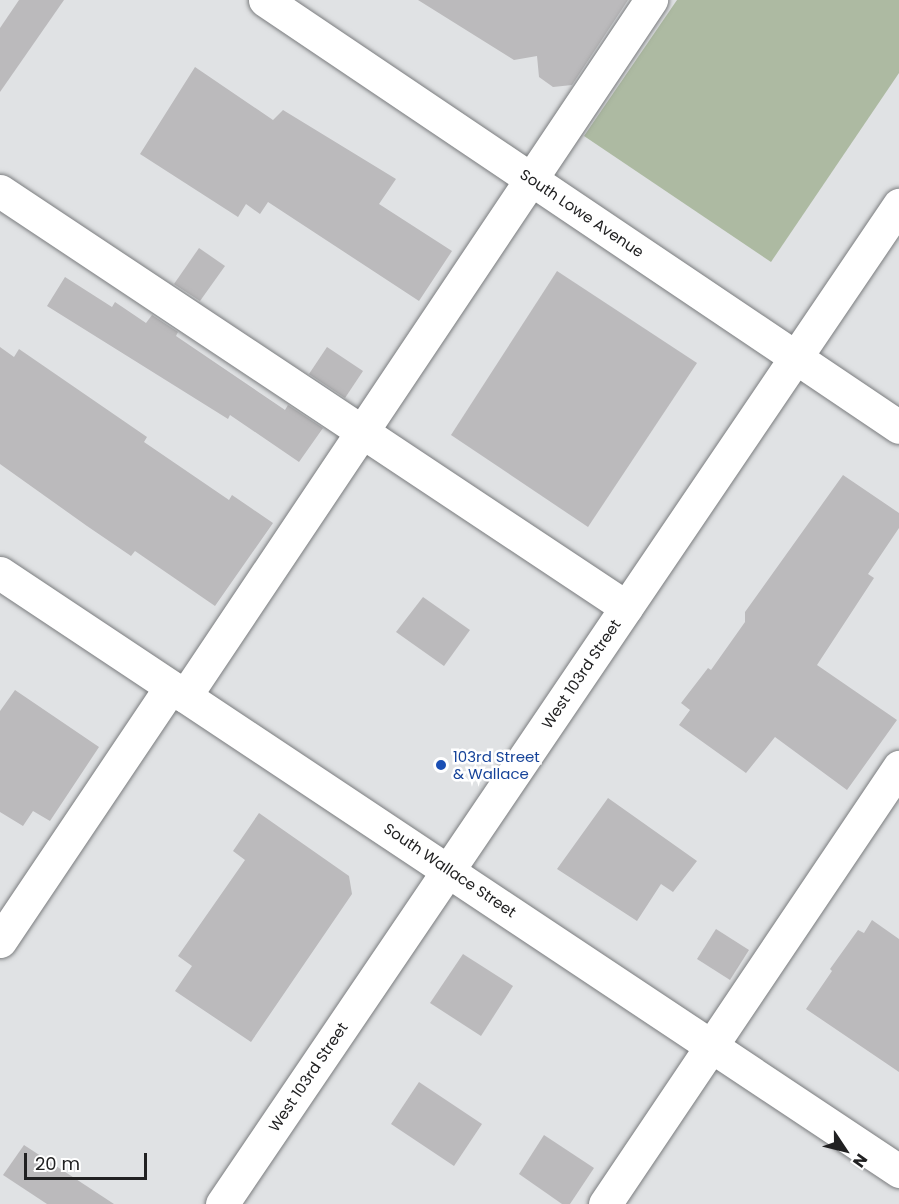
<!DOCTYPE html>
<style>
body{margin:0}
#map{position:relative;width:899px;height:1204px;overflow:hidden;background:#e0e2e4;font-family:Poppins,sans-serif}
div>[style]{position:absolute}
.green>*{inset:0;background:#adbaa2}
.building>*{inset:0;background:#bbbabc}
.roads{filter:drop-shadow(0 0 2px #7a7c7e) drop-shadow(0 0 2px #7a7c7e)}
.minor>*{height:33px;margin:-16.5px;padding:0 16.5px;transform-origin:16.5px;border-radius:16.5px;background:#fff}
.major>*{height:33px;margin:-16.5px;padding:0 16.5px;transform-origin:16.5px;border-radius:16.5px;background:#fff}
.dots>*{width:16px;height:16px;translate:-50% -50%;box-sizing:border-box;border:3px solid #fff;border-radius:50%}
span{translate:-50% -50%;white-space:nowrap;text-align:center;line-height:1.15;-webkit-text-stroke:5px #fff;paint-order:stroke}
.street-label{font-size:15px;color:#212122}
.transit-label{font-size:15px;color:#164399}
.left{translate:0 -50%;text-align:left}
.north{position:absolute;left:815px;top:1120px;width:60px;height:60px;-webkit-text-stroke:4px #fff;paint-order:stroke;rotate:125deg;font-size:16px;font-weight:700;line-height:24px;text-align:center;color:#212122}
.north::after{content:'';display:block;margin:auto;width:21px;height:27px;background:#212122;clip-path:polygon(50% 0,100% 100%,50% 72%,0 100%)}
.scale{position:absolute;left:24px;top:1153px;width:123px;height:27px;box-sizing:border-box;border:3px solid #212122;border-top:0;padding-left:8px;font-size:18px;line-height:21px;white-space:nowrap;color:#212122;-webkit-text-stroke:4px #fff;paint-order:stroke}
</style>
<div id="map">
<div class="green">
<div style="clip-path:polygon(677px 0,899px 0,899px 73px,771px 262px,584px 136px)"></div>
</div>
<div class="building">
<div style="clip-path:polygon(19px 0,64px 0,0 92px,0 28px)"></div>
<div style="clip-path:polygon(418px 0,628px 0,572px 85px,553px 87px,539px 77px,537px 56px,514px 60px)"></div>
<div style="clip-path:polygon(195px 67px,273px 120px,283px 110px,396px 179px,379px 204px,452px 251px,419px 301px,268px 202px,260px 214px,246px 204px,238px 217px,140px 154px)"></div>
<div style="clip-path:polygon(199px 248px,225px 266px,200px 301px,174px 284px)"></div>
<div style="clip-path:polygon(557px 271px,697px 363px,588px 527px,451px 435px)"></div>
<div style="clip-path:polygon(65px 277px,112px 307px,115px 302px,146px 323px,152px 315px,178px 332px,176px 336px,285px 410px,288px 405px,323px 428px,299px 462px,230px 415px,228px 419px,47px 306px)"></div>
<div style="clip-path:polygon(0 347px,14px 357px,19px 349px,147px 437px,144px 442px,229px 500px,232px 495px,273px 523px,215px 606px,135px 551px,131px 556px,87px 526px,0 464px)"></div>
<div style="clip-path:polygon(327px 347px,363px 371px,345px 398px,309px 374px)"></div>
<div style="clip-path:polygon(843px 475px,899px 513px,899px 528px,868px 574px,874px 578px,817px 665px,897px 720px,847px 790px,775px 737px,746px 773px,679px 725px,690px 710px,681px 703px,708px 668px,711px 670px,745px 622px,745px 612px)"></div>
<div style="clip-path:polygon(423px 597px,470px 630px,444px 666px,396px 632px)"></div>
<div style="clip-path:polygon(15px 690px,99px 747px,50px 821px,33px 811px,23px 826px,0 812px,0 711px)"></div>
<div style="clip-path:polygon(608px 798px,697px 861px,673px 892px,661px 884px,637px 921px,557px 869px)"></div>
<div style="clip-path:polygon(259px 813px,349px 876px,352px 894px,251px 1042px,175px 991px,192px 966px,178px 956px,245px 860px,233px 851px)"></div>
<div style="clip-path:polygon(872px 920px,899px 939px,899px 1072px,806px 1009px,832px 971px,830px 969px,858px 930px,864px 933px)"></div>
<div style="clip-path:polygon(716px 929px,749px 950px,730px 980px,697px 959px)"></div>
<div style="clip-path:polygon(463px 954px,513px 986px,481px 1036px,430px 1003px)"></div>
<div style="clip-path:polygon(419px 1082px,482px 1124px,454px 1166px,391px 1124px)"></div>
<div style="clip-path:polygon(544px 1135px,594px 1168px,570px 1204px,562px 1204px,519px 1174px)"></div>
<div style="clip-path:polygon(24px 1145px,114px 1204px,47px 1204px,3px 1175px)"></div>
</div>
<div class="roads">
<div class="minor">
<div style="left:265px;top:0;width:764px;rotate:33.96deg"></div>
<div style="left:0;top:191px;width:752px;rotate:33.61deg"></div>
<div style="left:0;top:573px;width:1080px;rotate:33.63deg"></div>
<div style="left:185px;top:696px;width:838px;rotate:-56.2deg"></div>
<div style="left:0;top:941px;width:306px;rotate:-56.1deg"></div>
<div style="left:605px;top:1204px;width:527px;rotate:-56.07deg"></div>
</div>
<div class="major">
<div style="left:222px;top:1204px;width:1207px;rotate:-55.88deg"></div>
</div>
</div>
<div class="dots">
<div style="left:441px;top:765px;background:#1a4fb4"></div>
</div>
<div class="street-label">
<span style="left:582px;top:213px;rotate:34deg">South Lowe Avenue</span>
<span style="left:581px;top:674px;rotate:-56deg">West 103rd Street</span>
<span style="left:450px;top:870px;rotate:34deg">South Wallace Street</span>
<span style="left:308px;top:1077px;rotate:-56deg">West 103rd Street</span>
</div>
<div class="transit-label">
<span class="left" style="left:453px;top:765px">103rd Street<br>&amp; Wallace</span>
</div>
<div class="north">N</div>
<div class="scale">20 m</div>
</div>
